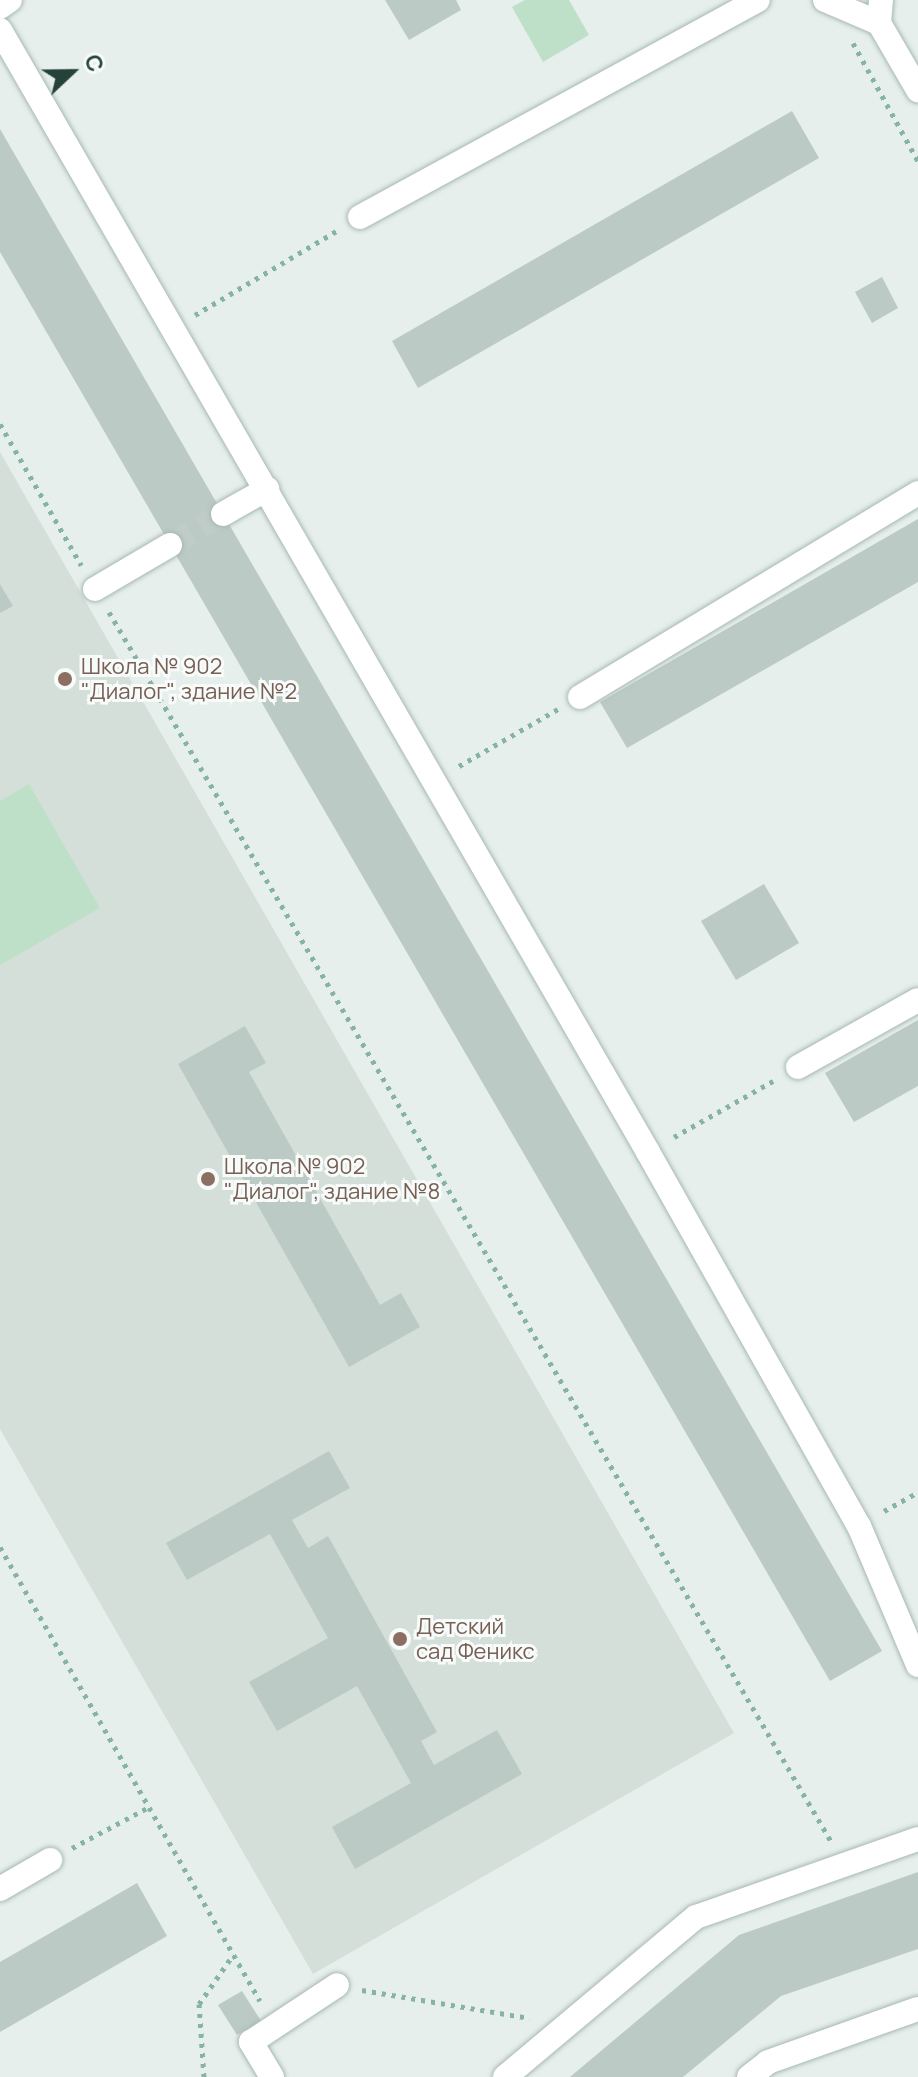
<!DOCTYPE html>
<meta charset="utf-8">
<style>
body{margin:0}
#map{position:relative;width:918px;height:2077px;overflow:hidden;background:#e6efeb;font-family:Manrope,sans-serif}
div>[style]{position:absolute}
.built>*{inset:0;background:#d4dfda}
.green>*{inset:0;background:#bfe0c8}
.building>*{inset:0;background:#bbcac4}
.minor-tunnel>*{height:24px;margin-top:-12px;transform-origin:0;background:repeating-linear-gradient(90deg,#bfccc8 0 24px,transparent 0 36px)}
.path>*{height:5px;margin-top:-2.5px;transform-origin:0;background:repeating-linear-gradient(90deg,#86b3a5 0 4px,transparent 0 10px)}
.roads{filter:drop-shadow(0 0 2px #a8b8b2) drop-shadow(0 0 2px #a8b8b2)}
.minor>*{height:24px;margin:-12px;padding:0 12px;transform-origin:12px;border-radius:12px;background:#fff}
.dots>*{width:22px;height:22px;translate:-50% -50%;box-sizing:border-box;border:4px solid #f7fbf9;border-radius:50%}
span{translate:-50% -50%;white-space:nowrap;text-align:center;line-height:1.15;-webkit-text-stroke:6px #f7fbf9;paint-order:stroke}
.education-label{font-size:22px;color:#785e54}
.left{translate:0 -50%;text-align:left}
.north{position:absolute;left:32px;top:32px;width:80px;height:80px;-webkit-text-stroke:6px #f7fbf9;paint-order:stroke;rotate:68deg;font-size:22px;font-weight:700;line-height:32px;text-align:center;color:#24423a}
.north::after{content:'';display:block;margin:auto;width:28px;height:36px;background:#24423a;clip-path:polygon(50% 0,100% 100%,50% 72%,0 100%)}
</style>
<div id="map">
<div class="built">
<div style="clip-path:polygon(0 452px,734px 1733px,313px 1974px,0 1429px)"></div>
</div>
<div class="green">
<div style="clip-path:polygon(525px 0,569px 0,589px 35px,543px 62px,512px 7px)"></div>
<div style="clip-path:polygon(29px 784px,100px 908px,0 965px,0 801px)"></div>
</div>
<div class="building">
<div style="clip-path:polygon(385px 0,456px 0,461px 10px,409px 40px)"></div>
<div style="clip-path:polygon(792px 111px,819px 158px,418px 388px,392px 341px)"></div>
<div style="clip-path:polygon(0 129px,882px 1651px,830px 1681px,0 252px)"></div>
<div style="clip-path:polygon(882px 277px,898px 308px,872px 323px,855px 292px)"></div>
<div style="clip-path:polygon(918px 519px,918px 582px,627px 748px,600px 702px)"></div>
<div style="clip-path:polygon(0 584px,13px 606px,0 613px)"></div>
<div style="clip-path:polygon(764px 884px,799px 943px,736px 980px,701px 921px)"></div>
<div style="clip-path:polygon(918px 1020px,918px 1086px,854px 1122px,825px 1073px)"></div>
<div style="clip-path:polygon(245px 1026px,266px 1063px,249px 1072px,380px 1305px,401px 1293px,420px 1327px,349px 1367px,178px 1064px)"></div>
<div style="clip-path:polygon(329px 1451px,350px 1488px,292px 1520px,308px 1548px,328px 1536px,437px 1732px,421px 1741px,434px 1765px,497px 1730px,522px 1774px,355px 1869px,332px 1827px,411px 1783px,357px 1686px,277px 1731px,249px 1682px,328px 1638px,270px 1534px,187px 1580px,166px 1543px)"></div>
<div style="clip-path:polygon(918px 1872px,918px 1949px,781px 1996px,683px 2077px,570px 2077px,739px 1935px)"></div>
<div style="clip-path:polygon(137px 1883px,167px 1936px,0 2032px,0 1962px)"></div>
<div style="clip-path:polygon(242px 1991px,261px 2021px,237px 2035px,218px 2005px)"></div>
</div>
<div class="minor-tunnel">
<div style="left:170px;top:545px;width:61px;rotate:-30.3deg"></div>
</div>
<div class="path">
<div style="left:853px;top:43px;width:135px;rotate:61.2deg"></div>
<div style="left:195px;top:315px;width:166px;rotate:-30.7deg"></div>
<div style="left:0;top:424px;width:163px;rotate:60.1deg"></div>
<div style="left:109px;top:612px;width:1425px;rotate:59.57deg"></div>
<div style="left:459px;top:766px;width:114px;rotate:-29.9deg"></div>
<div style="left:674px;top:1137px;width:114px;rotate:-29.5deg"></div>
<div style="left:884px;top:1511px;width:39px;rotate:-29deg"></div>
<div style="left:0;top:1547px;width:523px;rotate:60.2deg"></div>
<div style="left:72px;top:1848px;width:87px;rotate:-28deg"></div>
<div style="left:362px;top:1990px;width:170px;rotate:9.5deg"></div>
<div style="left:204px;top:2077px;width:73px;rotate:-93.9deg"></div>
<div style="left:199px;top:2004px;width:60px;rotate:-55.2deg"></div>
</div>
<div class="roads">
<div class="minor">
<div style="left:825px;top:0;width:59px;rotate:23.1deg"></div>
<div style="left:881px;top:0;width:23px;rotate:95deg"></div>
<div style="left:879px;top:23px;width:78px;rotate:59.8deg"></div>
<div style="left:0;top:7px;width:12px;rotate:-35deg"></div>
<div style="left:0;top:30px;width:1296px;rotate:59.99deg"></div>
<div style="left:648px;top:1152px;width:429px;rotate:60.6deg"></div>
<div style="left:859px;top:1526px;width:151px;rotate:67deg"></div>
<div style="left:360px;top:217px;width:453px;rotate:-28.6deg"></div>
<div style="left:223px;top:514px;width:51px;rotate:-29.6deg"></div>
<div style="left:95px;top:589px;width:87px;rotate:-30.4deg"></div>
<div style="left:580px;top:697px;width:395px;rotate:-31.1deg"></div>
<div style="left:798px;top:1067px;width:137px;rotate:-29.2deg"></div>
<div style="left:0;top:1889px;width:58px;rotate:-30.1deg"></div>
<div style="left:272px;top:2077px;width:41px;rotate:-121deg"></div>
<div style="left:251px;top:2042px;width:103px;rotate:-33.5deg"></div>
<div style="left:505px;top:2077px;width:249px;rotate:-40deg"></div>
<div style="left:696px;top:1917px;width:235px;rotate:-19.4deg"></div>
<div style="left:749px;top:2077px;width:24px;rotate:-38deg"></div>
<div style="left:768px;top:2062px;width:159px;rotate:-19.5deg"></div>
</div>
</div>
<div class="dots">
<div style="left:65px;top:679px;background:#8d6e63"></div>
<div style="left:208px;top:1179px;background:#8d6e63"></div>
<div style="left:400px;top:1639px;background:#8d6e63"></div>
</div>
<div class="education-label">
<span class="left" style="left:81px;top:679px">Школа № 902<br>"Диалог", здание №2</span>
<span class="left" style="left:224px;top:1179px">Школа № 902<br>"Диалог", здание №8</span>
<span class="left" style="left:416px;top:1639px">Детский<br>сад Феникс</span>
</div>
<div class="north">С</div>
</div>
